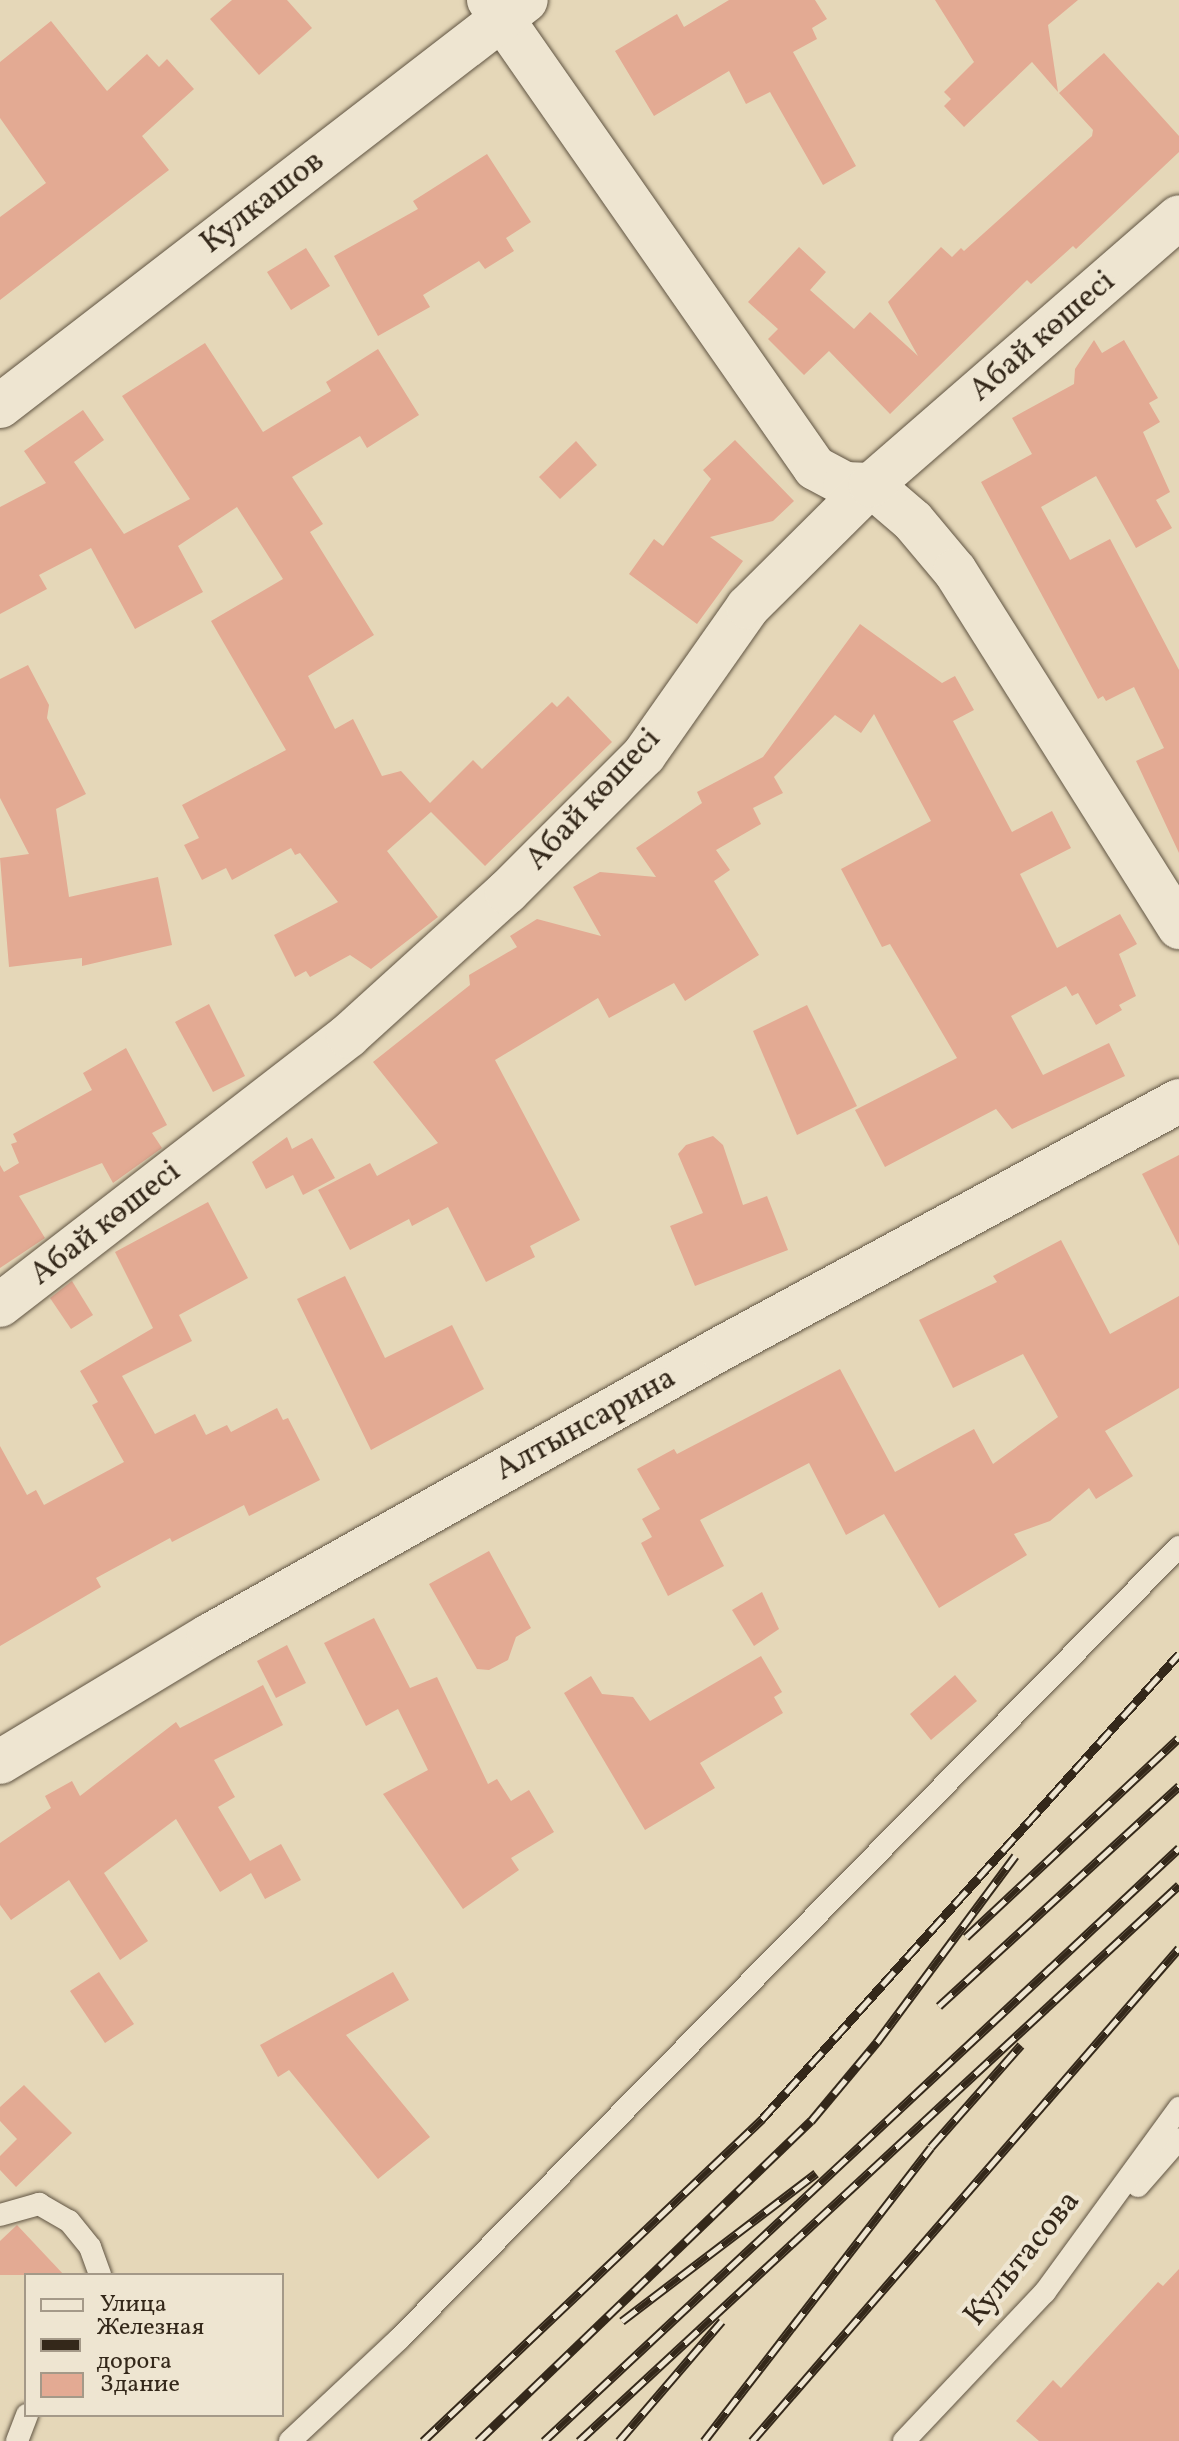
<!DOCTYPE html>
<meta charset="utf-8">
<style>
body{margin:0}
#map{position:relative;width:1179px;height:2441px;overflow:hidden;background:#e5d7b8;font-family:Vollkorn,serif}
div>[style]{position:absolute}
.building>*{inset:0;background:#e3aa93}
.roads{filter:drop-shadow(0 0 2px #605442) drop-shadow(0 0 2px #605442)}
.service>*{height:22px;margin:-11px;padding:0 11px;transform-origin:11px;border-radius:11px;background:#eee5d1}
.minor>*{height:44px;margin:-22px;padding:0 22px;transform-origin:22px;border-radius:22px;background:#eee5d1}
.rail>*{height:9px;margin-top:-4.5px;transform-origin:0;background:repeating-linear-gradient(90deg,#eee5d1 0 18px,#34281a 0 36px);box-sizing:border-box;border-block:2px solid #34281a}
span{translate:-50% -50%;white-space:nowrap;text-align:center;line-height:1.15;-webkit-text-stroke:8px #eee5d1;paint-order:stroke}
.street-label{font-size:32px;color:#34281a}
.legend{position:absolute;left:24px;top:2273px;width:260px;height:144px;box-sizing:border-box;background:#eee5d1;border:2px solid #a49988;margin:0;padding:10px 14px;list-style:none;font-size:24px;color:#34281a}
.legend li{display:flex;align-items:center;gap:16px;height:40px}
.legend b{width:40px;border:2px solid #a49988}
</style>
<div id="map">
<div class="building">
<div style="clip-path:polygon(232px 0,287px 0,312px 28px,259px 75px,210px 19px)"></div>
<div style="clip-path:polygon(729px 0,815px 0,827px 19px,812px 28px,817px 39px,793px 52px,856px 166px,823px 185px,770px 92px,746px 104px,729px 71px,654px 116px,615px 51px,677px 14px,684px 27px)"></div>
<div style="clip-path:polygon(935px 0,1078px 0,1048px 25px,1058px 92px,1032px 62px,964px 127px,944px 106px,951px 99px,944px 92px,974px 62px)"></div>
<div style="clip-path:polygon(51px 21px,107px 91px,147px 54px,159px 67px,167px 59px,194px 89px,142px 136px,169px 170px,0 300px,0 217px,46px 183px,0 118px,0 62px)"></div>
<div style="clip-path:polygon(1104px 53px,1179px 136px,1179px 152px,1076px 249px,1073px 246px,1031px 284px,1027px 280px,890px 414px,829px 351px,804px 375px,768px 339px,778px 329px,748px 302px,799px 247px,826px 272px,810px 290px,854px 329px,870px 312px,918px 356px,888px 302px,941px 247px,952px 257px,961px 248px,964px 251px,1092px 136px,1093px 130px,1059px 93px)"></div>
<div style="clip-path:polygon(487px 154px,531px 222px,506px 238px,514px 251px,485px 269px,479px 261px,423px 295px,430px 307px,378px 336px,334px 256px,418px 209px,413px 201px)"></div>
<div style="clip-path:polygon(306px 248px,330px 286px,291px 310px,267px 272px)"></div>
<div style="clip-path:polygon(1094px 340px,1102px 353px,1124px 340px,1158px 398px,1149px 403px,1160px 422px,1143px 432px,1170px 492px,1156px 500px,1172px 528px,1136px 548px,1096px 476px,1041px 507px,1070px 560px,1110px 539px,1179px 670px,1179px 853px,1136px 761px,1164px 748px,1134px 687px,1106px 701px,1103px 696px,1098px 699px,981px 482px,1032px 454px,1012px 418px,1074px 384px,1075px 369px)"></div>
<div style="clip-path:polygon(205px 343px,263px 432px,331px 391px,326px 382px,378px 349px,419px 415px,367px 448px,360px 436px,292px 477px,323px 524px,310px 532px,374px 635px,308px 676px,335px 729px,353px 719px,382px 776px,401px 771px,430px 803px,473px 760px,482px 769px,552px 702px,557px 707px,568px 696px,612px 742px,485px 866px,431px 812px,387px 851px,438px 917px,371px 969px,350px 955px,310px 977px,306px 971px,295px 977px,274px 935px,338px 902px,300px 853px,295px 855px,291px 848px,232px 880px,226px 868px,202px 880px,184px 845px,199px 838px,182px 805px,286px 750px,211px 621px,283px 579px,237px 507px,178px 546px,203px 592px,135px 629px,91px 548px,39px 575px,47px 589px,0 614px,0 507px,46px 483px,24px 451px,83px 410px,104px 440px,74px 462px,124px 534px,190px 499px,122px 396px)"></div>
<div style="clip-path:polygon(735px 440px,794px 501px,773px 521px,710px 537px,743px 561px,697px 624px,629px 574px,654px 539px,663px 546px,711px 479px,703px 470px)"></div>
<div style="clip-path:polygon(576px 441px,597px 465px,560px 499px,539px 477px)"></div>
<div style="clip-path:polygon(860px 624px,942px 683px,955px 676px,974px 710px,953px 721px,1012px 832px,1052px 811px,1071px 848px,1020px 874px,1057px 948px,1120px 914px,1137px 944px,1119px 954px,1136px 996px,1119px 1005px,1122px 1010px,1096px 1025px,1078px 993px,1072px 996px,1066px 986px,1011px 1016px,1043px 1075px,1109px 1043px,1125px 1076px,1012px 1129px,996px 1109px,885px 1167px,855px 1110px,957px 1058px,890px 944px,882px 947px,841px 869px,931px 821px,874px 714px,861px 733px,835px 715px,774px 777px,783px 793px,753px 808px,761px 824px,716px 850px,730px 870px,714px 881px,759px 955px,685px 1001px,674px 983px,609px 1018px,598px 998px,495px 1060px,580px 1220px,530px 1246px,535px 1257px,486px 1282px,448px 1207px,412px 1226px,409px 1219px,350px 1250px,318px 1190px,370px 1163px,377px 1176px,438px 1143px,373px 1062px,470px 985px,469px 975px,517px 947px,510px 936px,537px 919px,601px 936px,573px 887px,600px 872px,656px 877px,636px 848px,702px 803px,697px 792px,763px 757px)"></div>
<div style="clip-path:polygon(28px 665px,49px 705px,47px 718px,86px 794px,56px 809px,69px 897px,158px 877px,172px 945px,82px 966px,82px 958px,9px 967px,0 858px,29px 854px,0 798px,0 679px)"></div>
<div style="clip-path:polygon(209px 1004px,245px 1076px,213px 1092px,175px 1022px)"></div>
<div style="clip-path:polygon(807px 1005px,857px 1106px,797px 1135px,753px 1031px)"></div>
<div style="clip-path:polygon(126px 1048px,167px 1125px,152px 1133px,162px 1148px,113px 1183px,102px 1163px,19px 1196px,45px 1238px,0 1268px,0 1165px,4px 1172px,19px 1163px,11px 1144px,17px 1142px,13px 1134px,92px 1090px,83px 1073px)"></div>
<div style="clip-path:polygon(713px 1136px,723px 1145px,743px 1205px,767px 1196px,788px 1250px,695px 1286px,670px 1226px,703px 1213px,678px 1154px,686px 1145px)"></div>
<div style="clip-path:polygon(287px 1137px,292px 1149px,312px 1138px,335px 1178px,303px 1195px,293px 1175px,266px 1189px,252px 1162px)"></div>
<div style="clip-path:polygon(1179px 1155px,1179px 1246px,1142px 1174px)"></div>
<div style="clip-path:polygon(208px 1202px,248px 1278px,179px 1315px,192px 1341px,122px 1376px,155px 1434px,195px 1414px,206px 1435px,227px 1425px,231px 1432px,277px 1408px,283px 1420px,288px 1418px,320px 1480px,249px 1516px,244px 1505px,172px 1542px,170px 1538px,96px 1578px,101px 1587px,0 1646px,0 1446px,27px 1495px,36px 1490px,44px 1505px,124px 1462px,92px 1405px,98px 1402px,80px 1371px,153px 1328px,115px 1252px)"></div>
<div style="clip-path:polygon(1061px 1240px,1110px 1334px,1179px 1296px,1179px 1388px,1105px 1431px,1133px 1476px,1096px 1499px,1089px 1488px,1050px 1521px,1014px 1534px,1027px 1555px,939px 1608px,884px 1514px,846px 1535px,809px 1463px,700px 1520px,724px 1566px,668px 1596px,641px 1543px,652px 1537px,642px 1519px,660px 1509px,637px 1469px,674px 1449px,677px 1454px,840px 1369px,895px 1472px,974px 1429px,993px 1464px,1058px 1417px,1023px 1354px,953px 1388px,919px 1320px,997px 1282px,993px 1276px)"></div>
<div style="clip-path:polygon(345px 1276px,385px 1358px,452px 1325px,484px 1389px,371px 1450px,297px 1299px)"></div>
<div style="clip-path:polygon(72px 1281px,93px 1315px,71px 1329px,50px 1298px)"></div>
<div style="clip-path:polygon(489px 1551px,531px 1628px,516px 1637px,508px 1660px,489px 1670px,477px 1669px,429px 1584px)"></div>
<div style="clip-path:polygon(762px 1592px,779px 1629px,754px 1646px,732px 1610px)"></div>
<div style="clip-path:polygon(374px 1618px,410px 1688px,437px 1677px,488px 1784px,497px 1779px,511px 1801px,529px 1790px,554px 1832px,511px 1858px,519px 1870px,463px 1909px,383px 1794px,428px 1770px,398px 1709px,366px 1726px,324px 1643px)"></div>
<div style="clip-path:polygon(287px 1645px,306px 1683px,276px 1698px,257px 1661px)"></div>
<div style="clip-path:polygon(761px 1656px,782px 1692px,774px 1697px,783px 1713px,700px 1763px,715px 1788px,645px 1830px,564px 1693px,591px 1676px,602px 1694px,633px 1697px,650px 1721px)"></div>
<div style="clip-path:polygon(955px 1675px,977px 1701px,931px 1740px,910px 1714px)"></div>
<div style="clip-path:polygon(263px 1685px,283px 1725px,214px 1760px,235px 1797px,218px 1807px,250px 1861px,281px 1844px,301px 1880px,265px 1899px,251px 1873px,220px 1892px,176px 1819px,104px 1873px,148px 1941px,120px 1960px,69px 1880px,11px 1920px,0 1905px,0 1843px,51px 1808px,45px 1796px,72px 1781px,80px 1796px,176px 1722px,180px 1728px)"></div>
<div style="clip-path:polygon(99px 1972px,134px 2024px,105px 2043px,70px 1991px)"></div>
<div style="clip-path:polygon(393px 1972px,409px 2000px,346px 2035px,430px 2137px,378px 2179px,289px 2070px,278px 2077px,260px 2045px)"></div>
<div style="clip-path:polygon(24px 2085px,72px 2133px,16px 2187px,0 2170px,0 2156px,17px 2139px,0 2121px,0 2107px)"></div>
<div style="clip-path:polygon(17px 2225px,64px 2275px,0 2275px,0 2241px)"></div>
<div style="clip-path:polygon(1179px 2269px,1179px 2441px,1039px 2441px,1016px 2421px,1053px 2380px,1061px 2388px,1158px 2282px,1163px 2286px)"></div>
</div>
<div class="roads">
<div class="service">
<div style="left:1138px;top:2186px;width:62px;rotate:-48.9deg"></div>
<div style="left:0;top:2215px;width:41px;rotate:-15.8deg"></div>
<div style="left:39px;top:2204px;width:34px;rotate:30deg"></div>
<div style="left:69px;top:2221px;width:33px;rotate:51deg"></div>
<div style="left:90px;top:2247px;width:30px;rotate:70deg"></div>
<div style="left:17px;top:2441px;width:28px;rotate:-69deg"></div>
<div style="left:290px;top:2441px;width:148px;rotate:-43.1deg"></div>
<div style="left:398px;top:2340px;width:1113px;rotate:-45.44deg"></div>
<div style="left:904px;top:2441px;width:205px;rotate:-46.6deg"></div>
<div style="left:1045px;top:2292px;width:228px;rotate:-53.9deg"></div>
</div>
<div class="minor">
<div style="left:489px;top:0;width:570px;rotate:55.14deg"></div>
<div style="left:815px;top:468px;width:34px;rotate:28deg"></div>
<div style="left:845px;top:484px;width:26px;rotate:2deg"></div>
<div style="left:871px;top:485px;width:55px;rotate:40.6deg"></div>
<div style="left:913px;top:521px;width:65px;rotate:50deg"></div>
<div style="left:955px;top:571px;width:421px;rotate:57.8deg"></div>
<div style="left:0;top:406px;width:664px;rotate:-37.66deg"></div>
<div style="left:0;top:1305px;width:440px;rotate:-37.7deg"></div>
<div style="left:348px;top:1036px;width:215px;rotate:-42.2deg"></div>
<div style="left:507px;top:892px;width:194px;rotate:-45deg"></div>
<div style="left:644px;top:755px;width:181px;rotate:-54.9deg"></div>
<div style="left:748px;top:607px;width:173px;rotate:-44.8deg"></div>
<div style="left:871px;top:485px;width:408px;rotate:-41deg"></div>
<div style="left:0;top:1762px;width:244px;rotate:-31.1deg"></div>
<div style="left:209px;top:1636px;width:586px;rotate:-29.32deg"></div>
<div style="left:720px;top:1349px;width:522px;rotate:-28.38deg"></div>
</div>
</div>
<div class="rail">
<div style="left:966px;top:1937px;width:291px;rotate:-43.1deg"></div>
<div style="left:939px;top:2006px;width:326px;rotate:-42.5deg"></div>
<div style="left:622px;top:2321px;width:244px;rotate:-37.3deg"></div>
<div style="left:423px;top:2441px;width:468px;rotate:-43.5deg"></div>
<div style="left:762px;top:2119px;width:625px;rotate:-48.12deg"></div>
<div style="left:478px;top:2441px;width:462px;rotate:-43.9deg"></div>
<div style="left:811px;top:2121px;width:103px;rotate:-50.1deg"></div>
<div style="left:877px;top:2042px;width:232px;rotate:-53.4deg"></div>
<div style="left:544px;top:2441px;width:869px;rotate:-43.04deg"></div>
<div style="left:579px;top:2441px;width:818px;rotate:-42.82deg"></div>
<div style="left:619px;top:2441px;width:158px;rotate:-49.4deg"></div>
<div style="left:704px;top:2441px;width:371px;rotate:-52.3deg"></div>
<div style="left:931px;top:2147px;width:136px;rotate:-48.6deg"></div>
<div style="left:752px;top:2441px;width:652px;rotate:-49.1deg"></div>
</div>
<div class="street-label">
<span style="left:263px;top:203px;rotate:-38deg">Кулкашов</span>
<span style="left:1043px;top:337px;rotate:-41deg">Абай көшесі</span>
<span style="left:594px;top:800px;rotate:-47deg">Абай көшесі</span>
<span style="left:106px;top:1224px;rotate:-38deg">Абай көшесі</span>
<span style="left:586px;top:1425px;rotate:-29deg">Алтынсарина</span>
<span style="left:1023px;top:2259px;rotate:-51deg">Культасова</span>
</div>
<ul class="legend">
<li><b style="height:10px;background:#eee5d1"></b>Улица</li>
<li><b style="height:10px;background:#34281a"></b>Железная дорога</li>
<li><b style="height:22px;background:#e3aa93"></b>Здание</li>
</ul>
</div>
